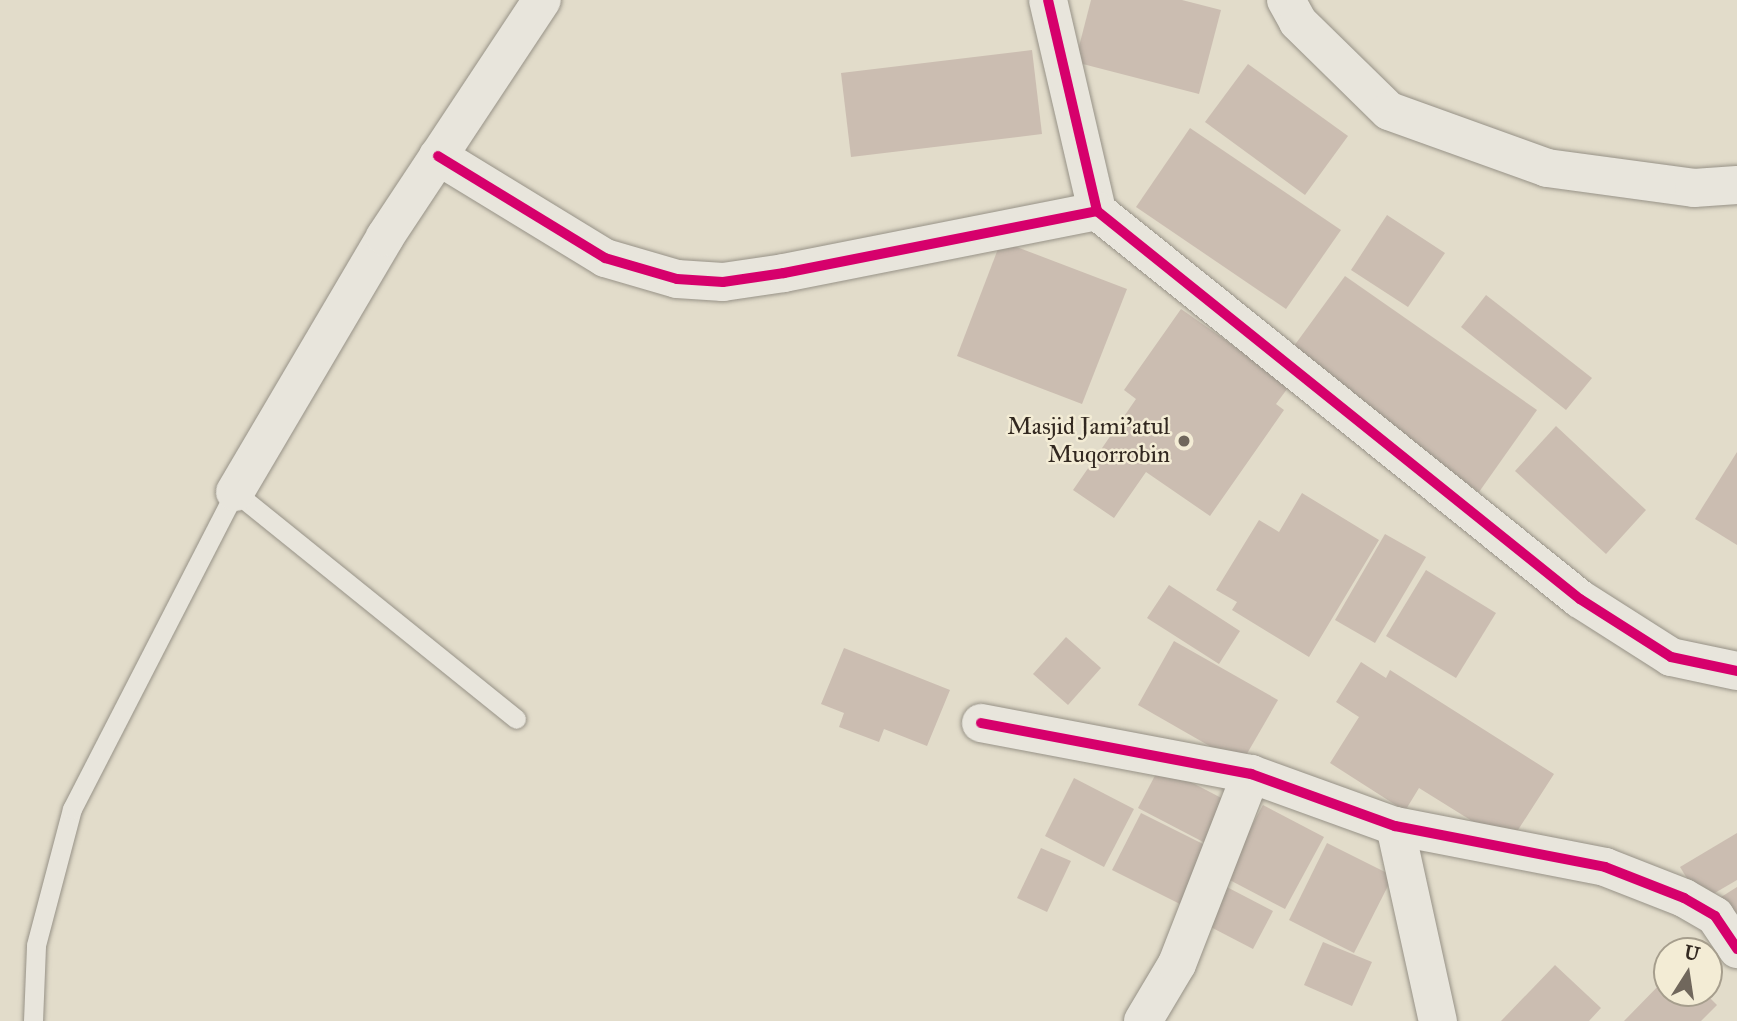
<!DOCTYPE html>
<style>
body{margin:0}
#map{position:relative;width:1737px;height:1021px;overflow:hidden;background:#e2dcca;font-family:"IM FELL Great Primer",serif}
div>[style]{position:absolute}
.building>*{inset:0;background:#cbbdb1}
.roads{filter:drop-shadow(0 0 2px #979287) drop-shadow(0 0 2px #979287)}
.lane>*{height:19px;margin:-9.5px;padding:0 9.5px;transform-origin:9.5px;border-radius:9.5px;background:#e8e5dc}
.street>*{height:38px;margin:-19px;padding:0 19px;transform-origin:19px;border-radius:19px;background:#e8e5dc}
.cycleway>*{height:10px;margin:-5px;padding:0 5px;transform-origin:5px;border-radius:5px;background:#d6006c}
.dots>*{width:19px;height:19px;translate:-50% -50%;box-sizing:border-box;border:4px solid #f3ecd5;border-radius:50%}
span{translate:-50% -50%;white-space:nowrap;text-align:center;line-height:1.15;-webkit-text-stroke:5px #f3ecd5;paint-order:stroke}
.poi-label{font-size:24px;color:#322820}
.right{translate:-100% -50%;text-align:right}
.north{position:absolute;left:1653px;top:937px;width:70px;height:70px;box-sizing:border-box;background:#f3ecd5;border:2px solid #a69e8d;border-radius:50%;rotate:12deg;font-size:19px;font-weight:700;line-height:28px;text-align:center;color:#322820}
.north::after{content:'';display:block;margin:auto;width:24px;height:32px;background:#70675c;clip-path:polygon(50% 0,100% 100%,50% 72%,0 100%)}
</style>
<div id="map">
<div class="building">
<div style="clip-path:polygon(1091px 0,1182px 0,1221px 10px,1199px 94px,1075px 62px)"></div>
<div style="clip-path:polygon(1032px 50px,1042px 134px,851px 157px,841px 73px)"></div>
<div style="clip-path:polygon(1248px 64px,1348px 136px,1305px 195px,1205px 122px)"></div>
<div style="clip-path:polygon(1190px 128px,1341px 230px,1286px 309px,1136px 207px)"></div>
<div style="clip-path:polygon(1387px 215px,1445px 253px,1408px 307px,1351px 270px)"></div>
<div style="clip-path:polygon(1001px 241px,1127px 289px,1082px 404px,957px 356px)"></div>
<div style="clip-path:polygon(1345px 276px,1537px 410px,1479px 492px,1286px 357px)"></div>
<div style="clip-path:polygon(1486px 295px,1592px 378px,1566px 410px,1461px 327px)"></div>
<div style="clip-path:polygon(1181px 309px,1290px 385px,1276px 404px,1284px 410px,1210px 516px,1146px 472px,1114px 518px,1073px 490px,1136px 399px,1124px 390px)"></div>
<div style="clip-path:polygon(1556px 426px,1646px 510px,1606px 554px,1515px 471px)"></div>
<div style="clip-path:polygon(1737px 452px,1737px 545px,1695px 519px)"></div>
<div style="clip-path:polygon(1302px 493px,1379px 540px,1309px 657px,1232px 610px,1237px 602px,1216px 590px,1259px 520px,1279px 532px)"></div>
<div style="clip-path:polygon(1385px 534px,1426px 557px,1375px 643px,1335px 620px)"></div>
<div style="clip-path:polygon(1426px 570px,1496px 613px,1456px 678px,1386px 636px)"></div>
<div style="clip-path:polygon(1169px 585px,1240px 631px,1219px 664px,1147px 618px)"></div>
<div style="clip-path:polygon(1066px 637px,1101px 668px,1068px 705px,1033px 674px)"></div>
<div style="clip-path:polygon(1174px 641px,1278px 700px,1241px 764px,1138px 705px)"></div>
<div style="clip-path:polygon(844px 648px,950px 690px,927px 746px,884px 729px,879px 742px,839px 727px,844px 713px,821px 704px)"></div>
<div style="clip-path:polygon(1361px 662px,1386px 678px,1390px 670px,1554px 774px,1509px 844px,1419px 788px,1405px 811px,1330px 763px,1359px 717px,1336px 702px)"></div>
<div style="clip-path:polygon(1160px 766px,1231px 803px,1209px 845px,1138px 808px)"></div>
<div style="clip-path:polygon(1074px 778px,1134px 809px,1104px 867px,1045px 836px)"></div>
<div style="clip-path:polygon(1263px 805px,1324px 837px,1285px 909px,1224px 877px)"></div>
<div style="clip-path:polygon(1141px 813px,1215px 850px,1186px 907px,1112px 870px)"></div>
<div style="clip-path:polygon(1737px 833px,1737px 880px,1701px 901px,1680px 867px)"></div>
<div style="clip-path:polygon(1327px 843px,1393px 876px,1354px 953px,1289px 920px)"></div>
<div style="clip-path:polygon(1041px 848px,1071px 861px,1047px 912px,1017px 898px)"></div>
<div style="clip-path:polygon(1221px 884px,1273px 911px,1253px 949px,1201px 922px)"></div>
<div style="clip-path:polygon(1737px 887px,1737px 930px,1718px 899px)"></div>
<div style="clip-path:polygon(1323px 942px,1372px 962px,1352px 1006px,1304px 985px)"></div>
<div style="clip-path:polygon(1555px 965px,1601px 1008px,1589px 1021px,1501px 1021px)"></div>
<div style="clip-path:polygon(1667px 977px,1667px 993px,1705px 993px,1717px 1005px,1701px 1021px,1624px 1021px)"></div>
</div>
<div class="roads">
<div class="lane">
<div style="left:33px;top:1021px;width:76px;rotate:-87.7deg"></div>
<div style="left:36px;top:945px;width:141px;rotate:-75.2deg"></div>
<div style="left:72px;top:809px;width:356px;rotate:-62.8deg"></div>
<div style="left:235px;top:492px;width:361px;rotate:38.9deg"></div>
</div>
<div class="street">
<div style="left:1048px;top:0;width:217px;rotate:76.9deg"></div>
<div style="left:1097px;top:211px;width:620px;rotate:38.78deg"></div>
<div style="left:1580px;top:599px;width:108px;rotate:32.5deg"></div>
<div style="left:1671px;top:657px;width:67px;rotate:12deg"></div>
<div style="left:1286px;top:0;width:25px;rotate:61deg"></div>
<div style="left:1298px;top:22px;width:127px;rotate:44.4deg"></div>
<div style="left:1389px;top:111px;width:168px;rotate:19.8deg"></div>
<div style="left:1547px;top:168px;width:148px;rotate:7.7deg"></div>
<div style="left:1694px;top:188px;width:43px;rotate:-4deg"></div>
<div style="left:438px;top:156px;width:196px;rotate:31.4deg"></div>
<div style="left:605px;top:258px;width:75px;rotate:16.3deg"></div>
<div style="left:677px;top:279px;width:46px;rotate:3.7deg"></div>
<div style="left:723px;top:282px;width:62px;rotate:-8.4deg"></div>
<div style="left:784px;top:273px;width:319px;rotate:-11.2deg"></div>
<div style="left:235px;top:492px;width:296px;rotate:-59.5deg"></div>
<div style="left:385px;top:237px;width:284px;rotate:-56.5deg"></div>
<div style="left:981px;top:723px;width:275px;rotate:10.7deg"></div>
<div style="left:1251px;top:774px;width:153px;rotate:19.9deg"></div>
<div style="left:1395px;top:826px;width:214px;rotate:11deg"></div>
<div style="left:1605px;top:867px;width:85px;rotate:21.4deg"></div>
<div style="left:1684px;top:898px;width:36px;rotate:30deg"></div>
<div style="left:1715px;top:916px;width:40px;rotate:56deg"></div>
<div style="left:1395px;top:826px;width:200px;rotate:77.6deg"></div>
<div style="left:1143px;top:1021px;width:66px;rotate:-59.2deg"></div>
<div style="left:1177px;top:964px;width:204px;rotate:-68.7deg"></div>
</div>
</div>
<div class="cycleway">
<div style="left:1048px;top:0;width:217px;rotate:76.9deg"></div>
<div style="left:1097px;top:211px;width:620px;rotate:38.78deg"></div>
<div style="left:1580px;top:599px;width:108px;rotate:32.5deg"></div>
<div style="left:1671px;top:657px;width:67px;rotate:12deg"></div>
<div style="left:438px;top:156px;width:196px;rotate:31.4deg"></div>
<div style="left:605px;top:258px;width:75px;rotate:16.3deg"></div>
<div style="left:677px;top:279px;width:46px;rotate:3.7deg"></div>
<div style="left:723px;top:282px;width:62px;rotate:-8.4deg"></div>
<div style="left:784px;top:273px;width:319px;rotate:-11.2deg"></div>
<div style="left:981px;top:723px;width:275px;rotate:10.7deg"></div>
<div style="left:1251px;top:774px;width:153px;rotate:19.9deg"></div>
<div style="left:1395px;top:826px;width:214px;rotate:11deg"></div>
<div style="left:1605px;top:867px;width:85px;rotate:21.4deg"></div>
<div style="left:1684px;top:898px;width:36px;rotate:30deg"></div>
<div style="left:1715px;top:916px;width:40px;rotate:56deg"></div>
</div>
<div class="dots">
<div style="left:1184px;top:441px;background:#70675c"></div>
</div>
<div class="poi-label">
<span class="right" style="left:1170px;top:441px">Masjid Jami'atul<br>Muqorrobin</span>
</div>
<div class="north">U</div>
</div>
